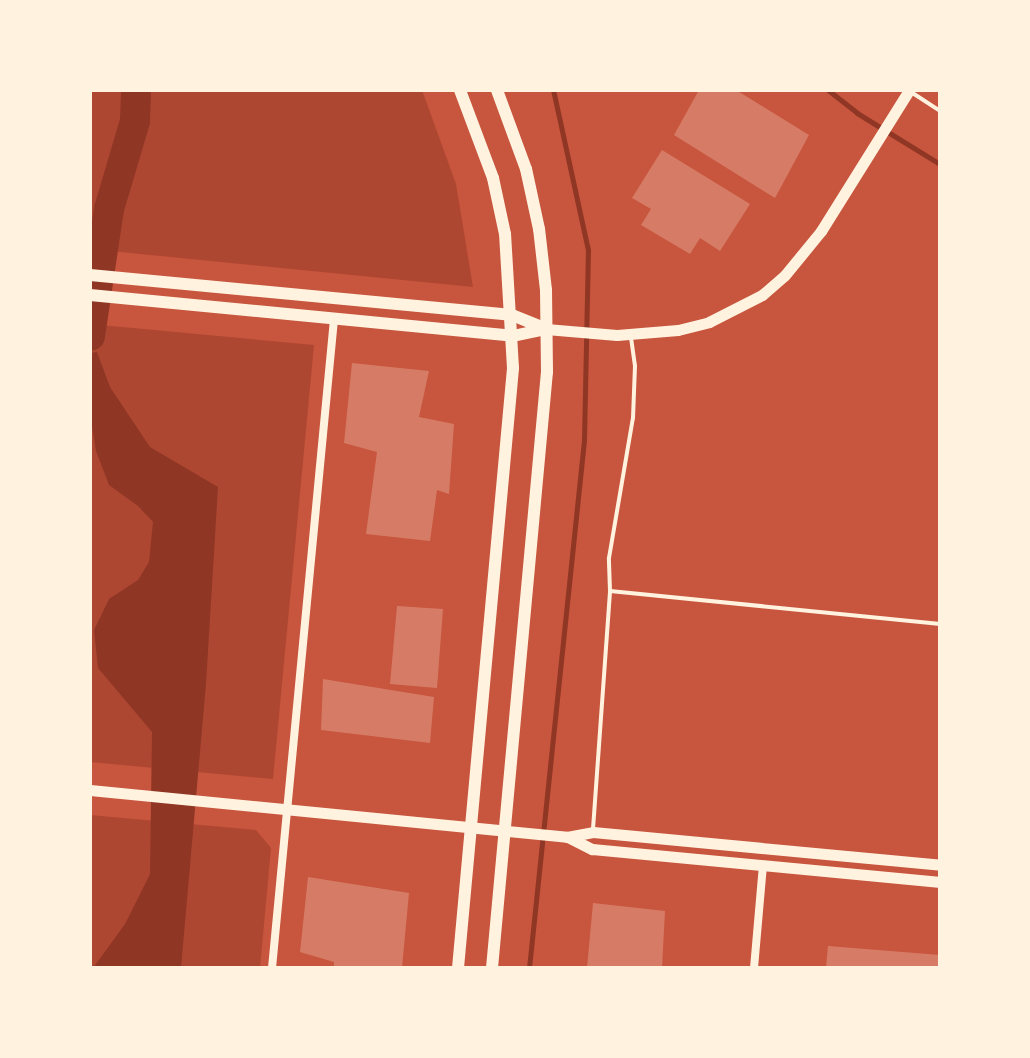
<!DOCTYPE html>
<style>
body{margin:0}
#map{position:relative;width:1030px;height:1058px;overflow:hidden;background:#c8553d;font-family:Montserrat,sans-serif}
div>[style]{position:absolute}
.green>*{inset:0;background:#ae4732}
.water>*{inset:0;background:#8f3625}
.stream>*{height:5px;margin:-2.5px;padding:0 2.5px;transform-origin:2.5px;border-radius:2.5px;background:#8f3625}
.river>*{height:30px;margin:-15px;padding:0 15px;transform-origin:15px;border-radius:15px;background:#8f3625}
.building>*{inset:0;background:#d67c66}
.service>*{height:4px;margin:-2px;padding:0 2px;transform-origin:2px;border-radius:2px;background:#fff3e0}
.minor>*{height:8px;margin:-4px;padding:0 4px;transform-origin:4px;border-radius:4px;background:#fff3e0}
.tertiary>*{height:11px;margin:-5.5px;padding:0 5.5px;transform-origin:5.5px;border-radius:5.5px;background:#fff3e0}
.secondary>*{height:12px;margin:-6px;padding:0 6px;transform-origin:6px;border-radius:6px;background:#fff3e0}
span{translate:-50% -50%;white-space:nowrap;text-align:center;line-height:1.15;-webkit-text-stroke:8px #fff3e0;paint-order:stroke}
.frame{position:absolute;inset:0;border:92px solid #fff3e0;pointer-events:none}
</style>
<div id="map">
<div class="green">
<div style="clip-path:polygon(90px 90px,422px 90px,456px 184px,473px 287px,90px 249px)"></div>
<div style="clip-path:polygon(90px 324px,314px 345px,273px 779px,90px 762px)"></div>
<div style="clip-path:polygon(90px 815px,256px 830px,271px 848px,260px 968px,90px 968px)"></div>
</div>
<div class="water">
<div style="clip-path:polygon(97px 352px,110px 387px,150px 447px,218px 487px,206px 684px,181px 968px,93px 968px,125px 924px,150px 874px,152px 732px,98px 668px,94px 630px,109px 599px,138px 580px,149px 562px,153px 522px,138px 506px,109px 485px,96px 451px,90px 415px,90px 353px)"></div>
</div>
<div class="stream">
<div style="left:828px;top:90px;width:37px;rotate:38deg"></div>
<div style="left:857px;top:113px;width:97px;rotate:31.6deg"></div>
<div style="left:529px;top:968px;width:531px;rotate:-84.05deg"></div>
<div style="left:584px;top:440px;width:190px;rotate:-88.8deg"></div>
<div style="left:588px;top:250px;width:164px;rotate:-102.3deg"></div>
</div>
<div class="river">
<div style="left:90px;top:336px;width:128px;rotate:-81.5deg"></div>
<div style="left:109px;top:209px;width:92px;rotate:-73.5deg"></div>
<div style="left:135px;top:121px;width:31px;rotate:-88deg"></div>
</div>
<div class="building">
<div style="clip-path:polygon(699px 90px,736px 90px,809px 135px,775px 198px,674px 135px)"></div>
<div style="clip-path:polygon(662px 150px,750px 204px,720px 251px,700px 238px,690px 254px,641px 225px,651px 209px,632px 198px)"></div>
<div style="clip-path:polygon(352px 363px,429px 371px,419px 417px,454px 424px,449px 494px,437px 490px,430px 541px,366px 534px,377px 452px,344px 443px)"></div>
<div style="clip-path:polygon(397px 606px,443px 609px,437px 688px,390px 684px)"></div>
<div style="clip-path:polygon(323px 679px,434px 697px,430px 743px,321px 730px)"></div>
<div style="clip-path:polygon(308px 877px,409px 893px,402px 968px,334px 968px,334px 962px,300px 952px)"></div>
<div style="clip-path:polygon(593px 903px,665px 911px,662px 968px,587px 968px)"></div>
<div style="clip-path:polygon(828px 946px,940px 955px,940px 968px,826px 968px)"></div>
</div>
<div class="service">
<div style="left:911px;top:92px;width:35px;rotate:33deg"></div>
<div style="left:610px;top:591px;width:332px;rotate:5.7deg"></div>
<div style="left:593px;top:829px;width:239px;rotate:-85.9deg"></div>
<div style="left:610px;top:591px;width:33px;rotate:-92deg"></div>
<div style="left:609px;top:558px;width:142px;rotate:-80.3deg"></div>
<div style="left:633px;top:418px;width:52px;rotate:-87.8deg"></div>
<div style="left:635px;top:366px;width:29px;rotate:-98deg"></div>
</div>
<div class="minor">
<div style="left:272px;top:968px;width:652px;rotate:-84.54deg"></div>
<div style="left:754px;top:968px;width:103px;rotate:-85deg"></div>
</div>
<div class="tertiary">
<div style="left:546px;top:329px;width:71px;rotate:4.8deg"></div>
<div style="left:617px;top:335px;width:61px;rotate:-4.7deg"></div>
<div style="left:678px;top:330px;width:32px;rotate:-14deg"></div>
<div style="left:709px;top:322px;width:59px;rotate:-27deg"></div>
<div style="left:762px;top:295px;width:30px;rotate:-41deg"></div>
<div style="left:785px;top:275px;width:57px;rotate:-50.7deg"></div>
<div style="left:821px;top:231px;width:166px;rotate:-58deg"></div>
<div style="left:90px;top:790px;width:479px;rotate:5.6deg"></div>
<div style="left:567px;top:837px;width:26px;rotate:-11deg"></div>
<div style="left:593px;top:832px;width:349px;rotate:5.4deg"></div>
<div style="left:568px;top:837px;width:27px;rotate:27deg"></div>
<div style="left:592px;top:849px;width:350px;rotate:5.4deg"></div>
</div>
<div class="secondary">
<div style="left:90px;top:275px;width:424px;rotate:5.4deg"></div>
<div style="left:512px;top:315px;width:37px;rotate:22deg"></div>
<div style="left:90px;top:295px;width:425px;rotate:5.5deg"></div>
<div style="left:513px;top:336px;width:34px;rotate:-12deg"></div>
<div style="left:458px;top:968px;width:603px;rotate:-84.76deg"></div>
<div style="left:513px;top:368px;width:134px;rotate:-93.4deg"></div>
<div style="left:505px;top:234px;width:57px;rotate:-102.1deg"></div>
<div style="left:493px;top:178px;width:94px;rotate:-110.6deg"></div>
<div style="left:492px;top:968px;width:599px;rotate:-84.73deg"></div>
<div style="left:547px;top:372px;width:82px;rotate:-90.7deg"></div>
<div style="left:546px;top:290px;width:61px;rotate:-96.5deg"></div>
<div style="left:539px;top:229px;width:61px;rotate:-102.2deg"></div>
<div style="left:526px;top:169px;width:84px;rotate:-110.2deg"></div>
</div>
<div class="frame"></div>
</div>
